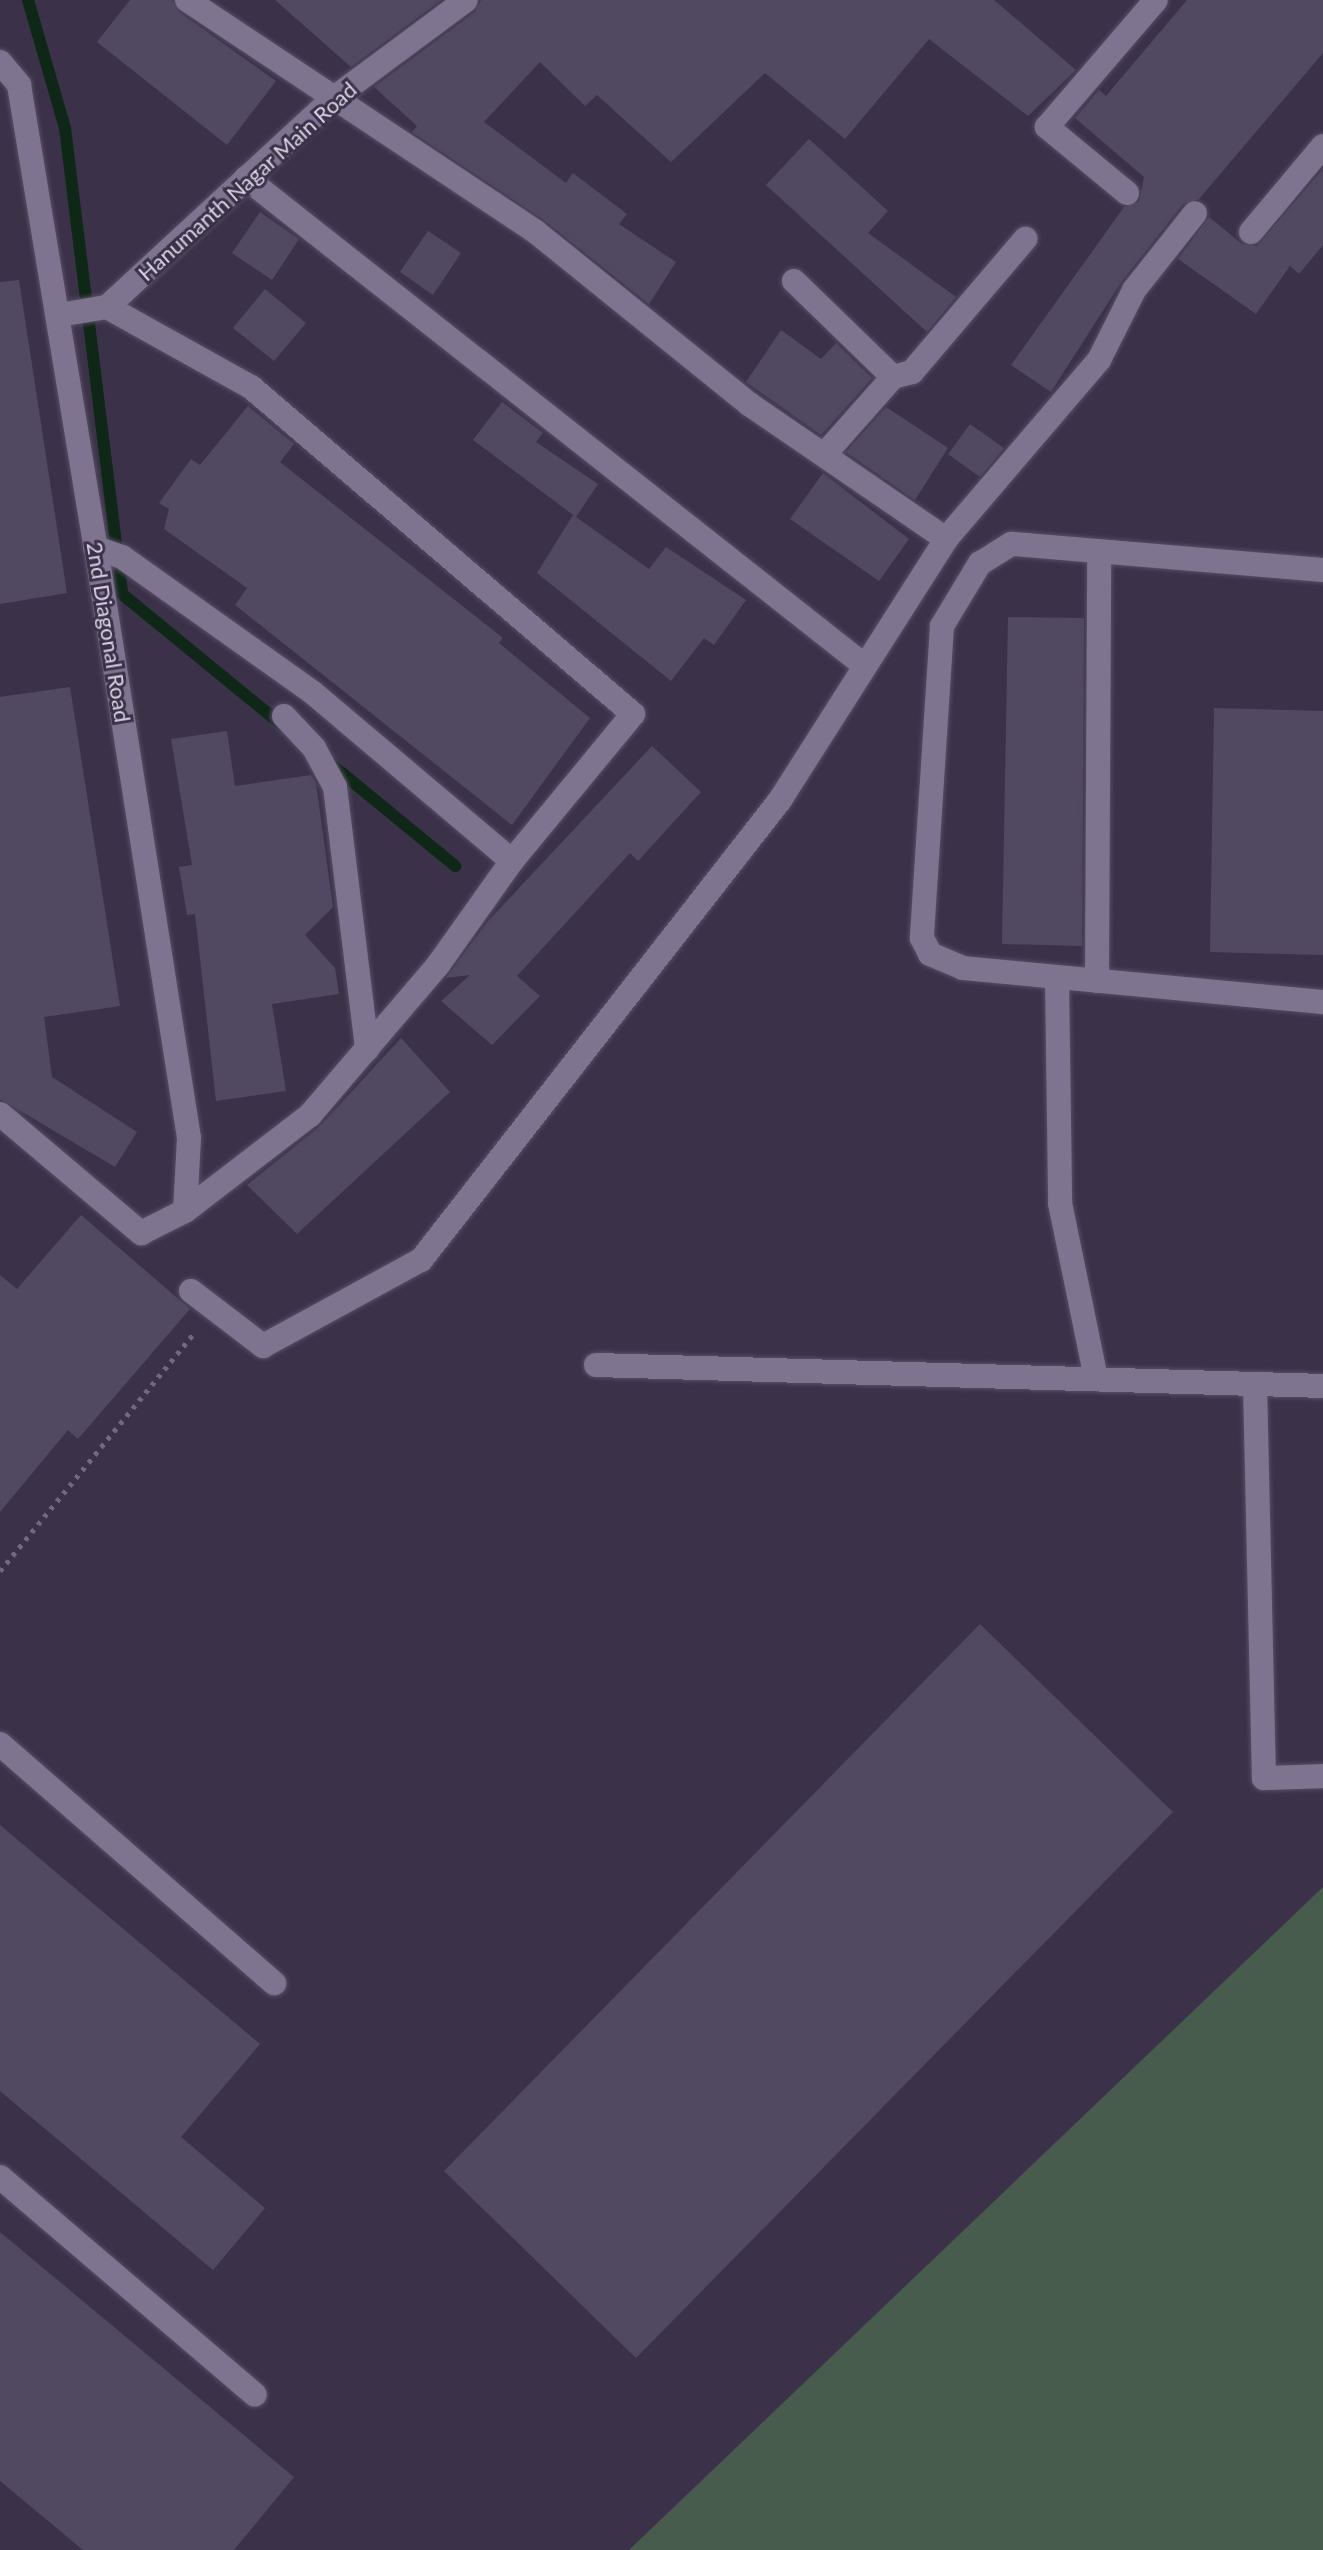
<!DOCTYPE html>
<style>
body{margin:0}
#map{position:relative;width:1323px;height:2550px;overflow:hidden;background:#3b324a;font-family:Lato,sans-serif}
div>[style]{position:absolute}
.green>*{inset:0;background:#485c4d}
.stream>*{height:12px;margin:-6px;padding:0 6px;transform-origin:6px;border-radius:6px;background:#0f2716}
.building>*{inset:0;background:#514862}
.path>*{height:5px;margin-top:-2.5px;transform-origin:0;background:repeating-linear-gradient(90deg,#716a7f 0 4px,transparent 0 10px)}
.roads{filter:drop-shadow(0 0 2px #564e62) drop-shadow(0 0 2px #564e62)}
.minor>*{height:24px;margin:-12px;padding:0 12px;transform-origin:12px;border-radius:12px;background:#7e7490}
span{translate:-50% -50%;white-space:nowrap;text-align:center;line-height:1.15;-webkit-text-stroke:6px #3b324a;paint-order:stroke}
.street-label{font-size:22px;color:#dad5e4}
</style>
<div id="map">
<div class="green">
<div style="clip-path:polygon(1323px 1887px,1323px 2550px,629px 2550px)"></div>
</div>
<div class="stream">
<div style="left:28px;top:0;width:133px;rotate:73.9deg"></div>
<div style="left:65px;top:128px;width:469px;rotate:83deg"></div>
<div style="left:122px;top:594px;width:207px;rotate:39.3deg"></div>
<div style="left:331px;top:764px;width:161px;rotate:39.4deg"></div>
</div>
<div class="building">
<div style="clip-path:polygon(130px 0,172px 0,179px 12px,276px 81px,227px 145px,97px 42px)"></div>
<div style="clip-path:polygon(275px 0,441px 0,351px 67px)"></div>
<div style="clip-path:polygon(481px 0,994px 0,1076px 70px,1028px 116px,929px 39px,845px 139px,765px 73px,671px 162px,597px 95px,585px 106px,540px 62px,484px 122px,566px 183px,573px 173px,627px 214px,619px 224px,676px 262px,649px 304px,544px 220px,412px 132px,417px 126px,374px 87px,475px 12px)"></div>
<div style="clip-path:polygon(1187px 0,1323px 0,1323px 53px,1199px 199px,1183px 204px,1122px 281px,1051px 392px,1011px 365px,1124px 207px,1139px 202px,1144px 177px,1075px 118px,1099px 90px,1106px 96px)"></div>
<div style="clip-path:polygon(809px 139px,888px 211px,868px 233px,956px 297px,927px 332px,766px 185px)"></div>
<div style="clip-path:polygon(1323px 169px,1323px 245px,1299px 274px,1290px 266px,1256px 314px,1178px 259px,1209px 217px,1242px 244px,1257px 246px)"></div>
<div style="clip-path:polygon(260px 212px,299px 239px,272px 280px,232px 253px)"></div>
<div style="clip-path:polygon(428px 231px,461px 253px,433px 295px,400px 272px)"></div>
<div style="clip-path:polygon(19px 280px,67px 593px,0 604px,0 282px)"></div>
<div style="clip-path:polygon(265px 289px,306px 323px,274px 361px,233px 328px)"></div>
<div style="clip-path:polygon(781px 330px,821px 359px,836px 343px,872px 378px,821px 435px,746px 382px)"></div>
<div style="clip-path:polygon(502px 402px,543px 433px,536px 442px,598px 484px,576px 517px,649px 569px,666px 547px,746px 600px,714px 645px,704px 638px,671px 681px,537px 573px,573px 515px,473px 440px)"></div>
<div style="clip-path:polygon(248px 406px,294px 444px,280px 462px,503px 638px,499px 643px,590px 718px,512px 825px,235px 605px,247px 588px,164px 529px,169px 509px,159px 503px,191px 459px,200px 465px)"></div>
<div style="clip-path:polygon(886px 407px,948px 448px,915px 500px,846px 452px)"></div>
<div style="clip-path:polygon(970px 424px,1004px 448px,980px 477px,948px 454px)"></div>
<div style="clip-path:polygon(823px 473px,909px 539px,879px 581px,790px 519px)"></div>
<div style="clip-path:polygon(1008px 617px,1084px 618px,1082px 946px,1002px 944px)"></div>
<div style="clip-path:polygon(70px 687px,120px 1006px,44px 1017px,52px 1077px,137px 1132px,115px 1167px,0 1099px,0 697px)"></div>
<div style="clip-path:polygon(1214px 708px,1323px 711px,1323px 955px,1210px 952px)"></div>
<div style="clip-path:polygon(227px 731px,235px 786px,311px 775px,316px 783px,333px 907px,305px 935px,335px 968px,339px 994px,272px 1004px,286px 1091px,216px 1101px,195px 914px,187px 915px,179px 867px,192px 865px,171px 739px)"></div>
<div style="clip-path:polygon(652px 746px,701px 792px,638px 861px,630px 853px,517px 976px,540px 996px,492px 1045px,441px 1001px,470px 975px,446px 978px,489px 920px)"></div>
<div style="clip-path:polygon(401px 1038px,450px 1092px,297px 1234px,247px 1185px,319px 1127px)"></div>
<div style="clip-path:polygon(81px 1215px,190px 1309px,78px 1439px,68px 1430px,0 1512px,0 1275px,17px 1289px)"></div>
<div style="clip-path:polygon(980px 1624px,1173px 1812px,636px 2358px,444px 2171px)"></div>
<div style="clip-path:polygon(0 1825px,260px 2044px,181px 2137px,265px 2208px,213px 2270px,0 2091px)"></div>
<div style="clip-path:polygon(0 2232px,294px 2477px,234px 2550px,83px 2550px,0 2481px)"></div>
</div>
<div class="path">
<div style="left:0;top:1571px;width:307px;rotate:-50.8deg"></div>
</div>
<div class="roads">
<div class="minor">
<div style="left:187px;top:0;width:419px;rotate:33.6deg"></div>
<div style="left:536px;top:232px;width:274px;rotate:38.9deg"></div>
<div style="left:749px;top:404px;width:239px;rotate:34.4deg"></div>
<div style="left:0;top:62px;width:30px;rotate:50deg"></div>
<div style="left:19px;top:85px;width:469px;rotate:80.6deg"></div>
<div style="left:96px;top:548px;width:597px;rotate:81.04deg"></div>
<div style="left:189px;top:1138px;width:73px;rotate:93.1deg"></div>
<div style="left:246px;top:178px;width:788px;rotate:38.25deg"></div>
<div style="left:1127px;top:193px;width:104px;rotate:-140.5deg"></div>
<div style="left:1047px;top:127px;width:167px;rotate:-49.4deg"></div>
<div style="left:1251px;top:232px;width:112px;rotate:-50.1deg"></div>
<div style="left:794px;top:281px;width:138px;rotate:44.1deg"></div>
<div style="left:107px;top:307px;width:304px;rotate:-42.7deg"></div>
<div style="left:330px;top:101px;width:169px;rotate:-36.6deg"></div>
<div style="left:59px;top:315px;width:49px;rotate:-9.5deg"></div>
<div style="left:107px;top:307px;width:165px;rotate:29.1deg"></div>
<div style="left:251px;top:387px;width:503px;rotate:40.56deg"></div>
<div style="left:633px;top:714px;width:190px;rotate:129.5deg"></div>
<div style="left:512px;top:861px;width:262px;rotate:-139.8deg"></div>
<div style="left:312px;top:692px;width:233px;rotate:-144.6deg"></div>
<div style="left:122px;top:557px;width:28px;rotate:-161deg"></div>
<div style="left:824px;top:455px;width:104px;rotate:-48.5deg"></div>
<div style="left:893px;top:377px;width:20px;rotate:-15deg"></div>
<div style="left:912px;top:372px;width:175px;rotate:-49.6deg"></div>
<div style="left:1323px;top:570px;width:313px;rotate:-175.2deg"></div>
<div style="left:1011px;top:544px;width:36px;rotate:148deg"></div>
<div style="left:980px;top:563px;width:74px;rotate:121.1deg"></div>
<div style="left:942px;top:626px;width:313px;rotate:93.7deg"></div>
<div style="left:922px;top:938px;width:18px;rotate:63deg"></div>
<div style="left:930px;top:954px;width:36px;rotate:23deg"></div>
<div style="left:963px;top:968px;width:362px;rotate:5.4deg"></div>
<div style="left:284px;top:716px;width:44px;rotate:46.8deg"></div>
<div style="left:314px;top:748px;width:44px;rotate:61.7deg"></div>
<div style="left:335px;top:787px;width:264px;rotate:83deg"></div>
<div style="left:1057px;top:977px;width:226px;rotate:89.2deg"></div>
<div style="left:1060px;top:1203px;width:180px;rotate:78.4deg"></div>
<div style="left:1097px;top:981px;width:427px;rotate:-89.7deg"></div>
<div style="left:0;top:1114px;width:185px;rotate:40.2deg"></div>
<div style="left:141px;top:1233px;width:49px;rotate:-26.6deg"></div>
<div style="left:185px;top:1211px;width:158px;rotate:-37.5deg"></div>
<div style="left:310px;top:1115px;width:197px;rotate:-49.5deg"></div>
<div style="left:438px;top:965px;width:128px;rotate:-54.6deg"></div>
<div style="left:191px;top:1291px;width:91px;rotate:37.4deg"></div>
<div style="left:263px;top:1346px;width:180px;rotate:-28.6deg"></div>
<div style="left:421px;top:1260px;width:584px;rotate:-52.03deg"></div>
<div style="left:780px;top:800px;width:309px;rotate:-57.5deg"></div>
<div style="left:946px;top:539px;width:235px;rotate:-49.5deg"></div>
<div style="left:1099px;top:360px;width:78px;rotate:-63.4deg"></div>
<div style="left:1134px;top:290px;width:98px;rotate:-51.6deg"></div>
<div style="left:596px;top:1365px;width:727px;rotate:1.65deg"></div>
<div style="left:1255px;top:1384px;width:394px;rotate:88.7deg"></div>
<div style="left:1264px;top:1778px;width:59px;rotate:-1.9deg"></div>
<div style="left:0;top:1744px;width:364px;rotate:41.1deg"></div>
<div style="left:0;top:2177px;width:335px;rotate:40.5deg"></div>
</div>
</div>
<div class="street-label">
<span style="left:247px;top:181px;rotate:-42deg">Hanumanth Nagar Main Road</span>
<span style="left:109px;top:632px;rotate:81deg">2nd Diagonal Road</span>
</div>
</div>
